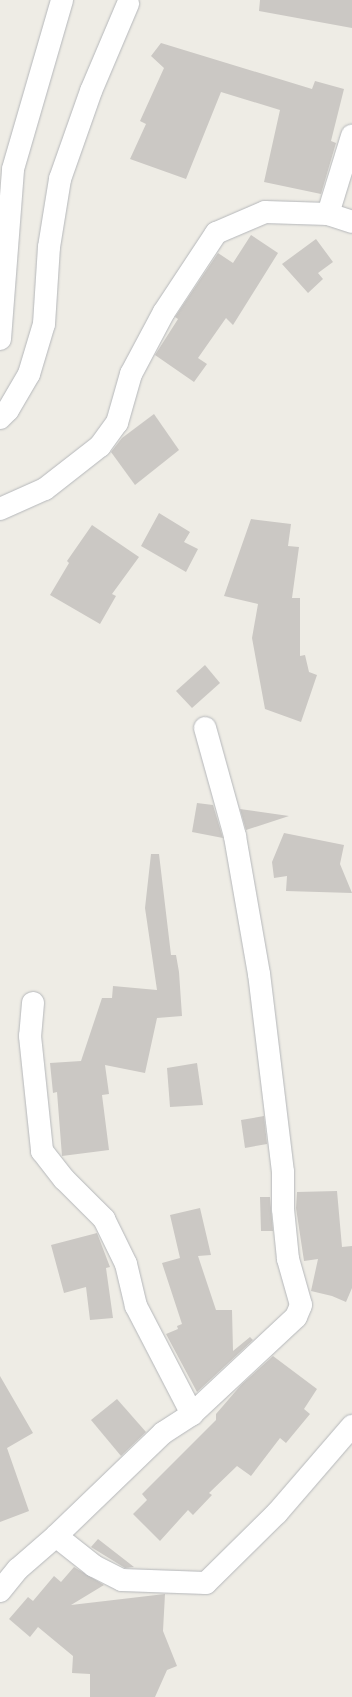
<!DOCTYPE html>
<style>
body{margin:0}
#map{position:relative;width:352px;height:1697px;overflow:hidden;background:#eeece5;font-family:Roboto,sans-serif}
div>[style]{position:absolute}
.building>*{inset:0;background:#cbc8c4}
.roads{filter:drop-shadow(0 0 1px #b5b7ba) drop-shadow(0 0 1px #b5b7ba)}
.minor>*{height:22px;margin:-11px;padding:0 11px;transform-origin:11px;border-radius:11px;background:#fff}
span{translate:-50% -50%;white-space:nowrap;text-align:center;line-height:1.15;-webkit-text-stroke:3.5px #fff;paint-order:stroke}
</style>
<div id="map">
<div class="building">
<div style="clip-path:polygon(260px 0,352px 0,352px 28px,259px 11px)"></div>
<div style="clip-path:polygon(161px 43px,312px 89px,315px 81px,344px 89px,331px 141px,336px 143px,321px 194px,264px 182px,280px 110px,221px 92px,186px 179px,130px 159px,146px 124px,140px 121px,164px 68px,151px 56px)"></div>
<div style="clip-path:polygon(251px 235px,278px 253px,233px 325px,226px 318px,198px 358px,207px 364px,194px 382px,155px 355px,178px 319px,175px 317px,218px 253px,233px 263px)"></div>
<div style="clip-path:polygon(316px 239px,333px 262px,318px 273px,323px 279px,308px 293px,282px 264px)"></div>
<div style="clip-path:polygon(154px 414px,179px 450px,135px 485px,111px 452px,122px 438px)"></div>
<div style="clip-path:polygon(159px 513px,190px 532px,184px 542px,198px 549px,186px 572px,141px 546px)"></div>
<div style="clip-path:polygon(251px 519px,291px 524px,288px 546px,299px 547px,292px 598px,300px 598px,300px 656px,305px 655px,309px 672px,317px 675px,301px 722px,265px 709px,252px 638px,258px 604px,224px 596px)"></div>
<div style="clip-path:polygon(92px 525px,139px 557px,112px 594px,116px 596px,100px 624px,50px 595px,69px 563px,67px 561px)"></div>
<div style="clip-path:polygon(205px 665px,220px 683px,192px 708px,176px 691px)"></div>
<div style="clip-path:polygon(197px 803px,213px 805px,223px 838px,192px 832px)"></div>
<div style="clip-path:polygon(240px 809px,289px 816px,246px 830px)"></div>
<div style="clip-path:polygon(284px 833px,344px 845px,340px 864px,352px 893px,286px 891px,287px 876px,274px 878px,272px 862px)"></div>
<div style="clip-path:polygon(151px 854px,159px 854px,171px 955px,176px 955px,179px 972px,182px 1016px,157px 1018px,145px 1073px,105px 1065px,109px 1094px,102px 1095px,109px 1150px,62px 1156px,57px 1092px,53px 1093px,50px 1063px,81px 1061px,102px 998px,112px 998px,113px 986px,157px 990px,145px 908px)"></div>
<div style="clip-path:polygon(197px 1063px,203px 1105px,170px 1107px,167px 1068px)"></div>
<div style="clip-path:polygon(264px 1116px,267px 1144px,245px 1148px,241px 1120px)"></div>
<div style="clip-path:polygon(337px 1191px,342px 1247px,352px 1246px,352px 1288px,346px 1302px,332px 1296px,311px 1291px,318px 1259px,304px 1261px,296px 1208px,297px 1192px)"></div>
<div style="clip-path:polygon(260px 1197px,270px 1197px,273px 1231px,261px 1231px)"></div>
<div style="clip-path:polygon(200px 1208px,211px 1255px,198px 1256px,216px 1310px,232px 1310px,233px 1351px,250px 1337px,253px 1340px,197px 1392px,166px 1334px,178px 1329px,177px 1326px,182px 1324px,162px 1263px,180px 1258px,170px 1215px)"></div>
<div style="clip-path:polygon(97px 1233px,110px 1267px,106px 1268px,113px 1318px,90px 1320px,86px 1287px,64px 1293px,51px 1245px)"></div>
<div style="clip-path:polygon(273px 1356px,317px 1389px,304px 1409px,310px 1414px,286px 1443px,280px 1438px,251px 1476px,237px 1466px,209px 1493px,212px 1495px,193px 1515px,188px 1510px,160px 1541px,133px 1514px,147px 1500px,142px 1494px,216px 1420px,216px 1414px,241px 1385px)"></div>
<div style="clip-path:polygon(0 1376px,33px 1433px,7px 1448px,29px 1511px,0 1522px)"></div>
<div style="clip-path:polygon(117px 1399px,146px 1432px,121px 1456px,91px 1420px)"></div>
<div style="clip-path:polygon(98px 1539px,134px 1567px,125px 1568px,91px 1547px)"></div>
<div style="clip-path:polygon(74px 1567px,104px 1585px,71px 1605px,165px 1594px,163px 1631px,177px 1666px,167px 1670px,155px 1697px,90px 1697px,90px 1674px,72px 1673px,73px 1656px,38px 1627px,30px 1637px,9px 1619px,28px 1597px,33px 1601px,54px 1576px,61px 1582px)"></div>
</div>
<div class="roads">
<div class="minor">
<div style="left:328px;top:214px;width:82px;rotate:-72.9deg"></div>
<div style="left:0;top:339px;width:170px;rotate:-85.6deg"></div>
<div style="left:13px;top:169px;width:176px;rotate:-73.8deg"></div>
<div style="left:0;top:418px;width:11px;rotate:-45deg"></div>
<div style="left:8px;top:410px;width:42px;rotate:-59.7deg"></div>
<div style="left:29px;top:374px;width:52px;rotate:-73.3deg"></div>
<div style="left:44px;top:324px;width:77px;rotate:-86.3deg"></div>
<div style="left:49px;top:247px;width:69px;rotate:-80.8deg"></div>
<div style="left:60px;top:179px;width:93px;rotate:-70.6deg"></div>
<div style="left:91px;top:91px;width:95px;rotate:-67deg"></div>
<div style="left:0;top:509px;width:49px;rotate:-24deg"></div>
<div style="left:45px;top:489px;width:70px;rotate:-38deg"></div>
<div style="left:100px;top:446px;width:29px;rotate:-54deg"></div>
<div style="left:117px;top:423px;width:51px;rotate:-74.1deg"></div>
<div style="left:131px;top:374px;width:70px;rotate:-62deg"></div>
<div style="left:164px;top:312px;width:95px;rotate:-56.6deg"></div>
<div style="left:216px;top:233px;width:53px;rotate:-23.2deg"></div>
<div style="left:265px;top:212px;width:63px;rotate:1.8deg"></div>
<div style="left:328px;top:214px;width:25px;rotate:18deg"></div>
<div style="left:33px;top:1003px;width:33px;rotate:95deg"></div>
<div style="left:30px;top:1036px;width:116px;rotate:84deg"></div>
<div style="left:42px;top:1151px;width:36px;rotate:52deg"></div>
<div style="left:64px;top:1179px;width:57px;rotate:45deg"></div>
<div style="left:104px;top:1219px;width:50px;rotate:63.9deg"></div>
<div style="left:126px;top:1264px;width:43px;rotate:76.6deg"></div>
<div style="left:136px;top:1306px;width:122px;rotate:62.6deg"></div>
<div style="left:56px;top:1536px;width:149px;rotate:-43.9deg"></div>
<div style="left:163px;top:1433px;width:35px;rotate:-33deg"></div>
<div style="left:192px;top:1414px;width:142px;rotate:-43deg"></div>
<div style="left:296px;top:1317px;width:13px;rotate:-67deg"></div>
<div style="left:301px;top:1305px;width:48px;rotate:-105.8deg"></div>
<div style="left:288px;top:1259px;width:50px;rotate:-95.7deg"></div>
<div style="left:283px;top:1209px;width:37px;rotate:-90deg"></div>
<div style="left:283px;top:1172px;width:199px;rotate:-96.9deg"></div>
<div style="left:259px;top:974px;width:140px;rotate:-99.9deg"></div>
<div style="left:235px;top:836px;width:112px;rotate:-105.5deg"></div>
<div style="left:0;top:1591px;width:28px;rotate:-51deg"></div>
<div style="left:18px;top:1569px;width:50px;rotate:-41deg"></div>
<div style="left:56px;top:1536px;width:48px;rotate:38.3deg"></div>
<div style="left:94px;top:1566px;width:31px;rotate:27deg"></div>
<div style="left:122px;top:1580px;width:84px;rotate:2deg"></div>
<div style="left:206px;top:1583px;width:100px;rotate:-44.6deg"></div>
<div style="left:277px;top:1513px;width:115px;rotate:-49.2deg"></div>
</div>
</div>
</div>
